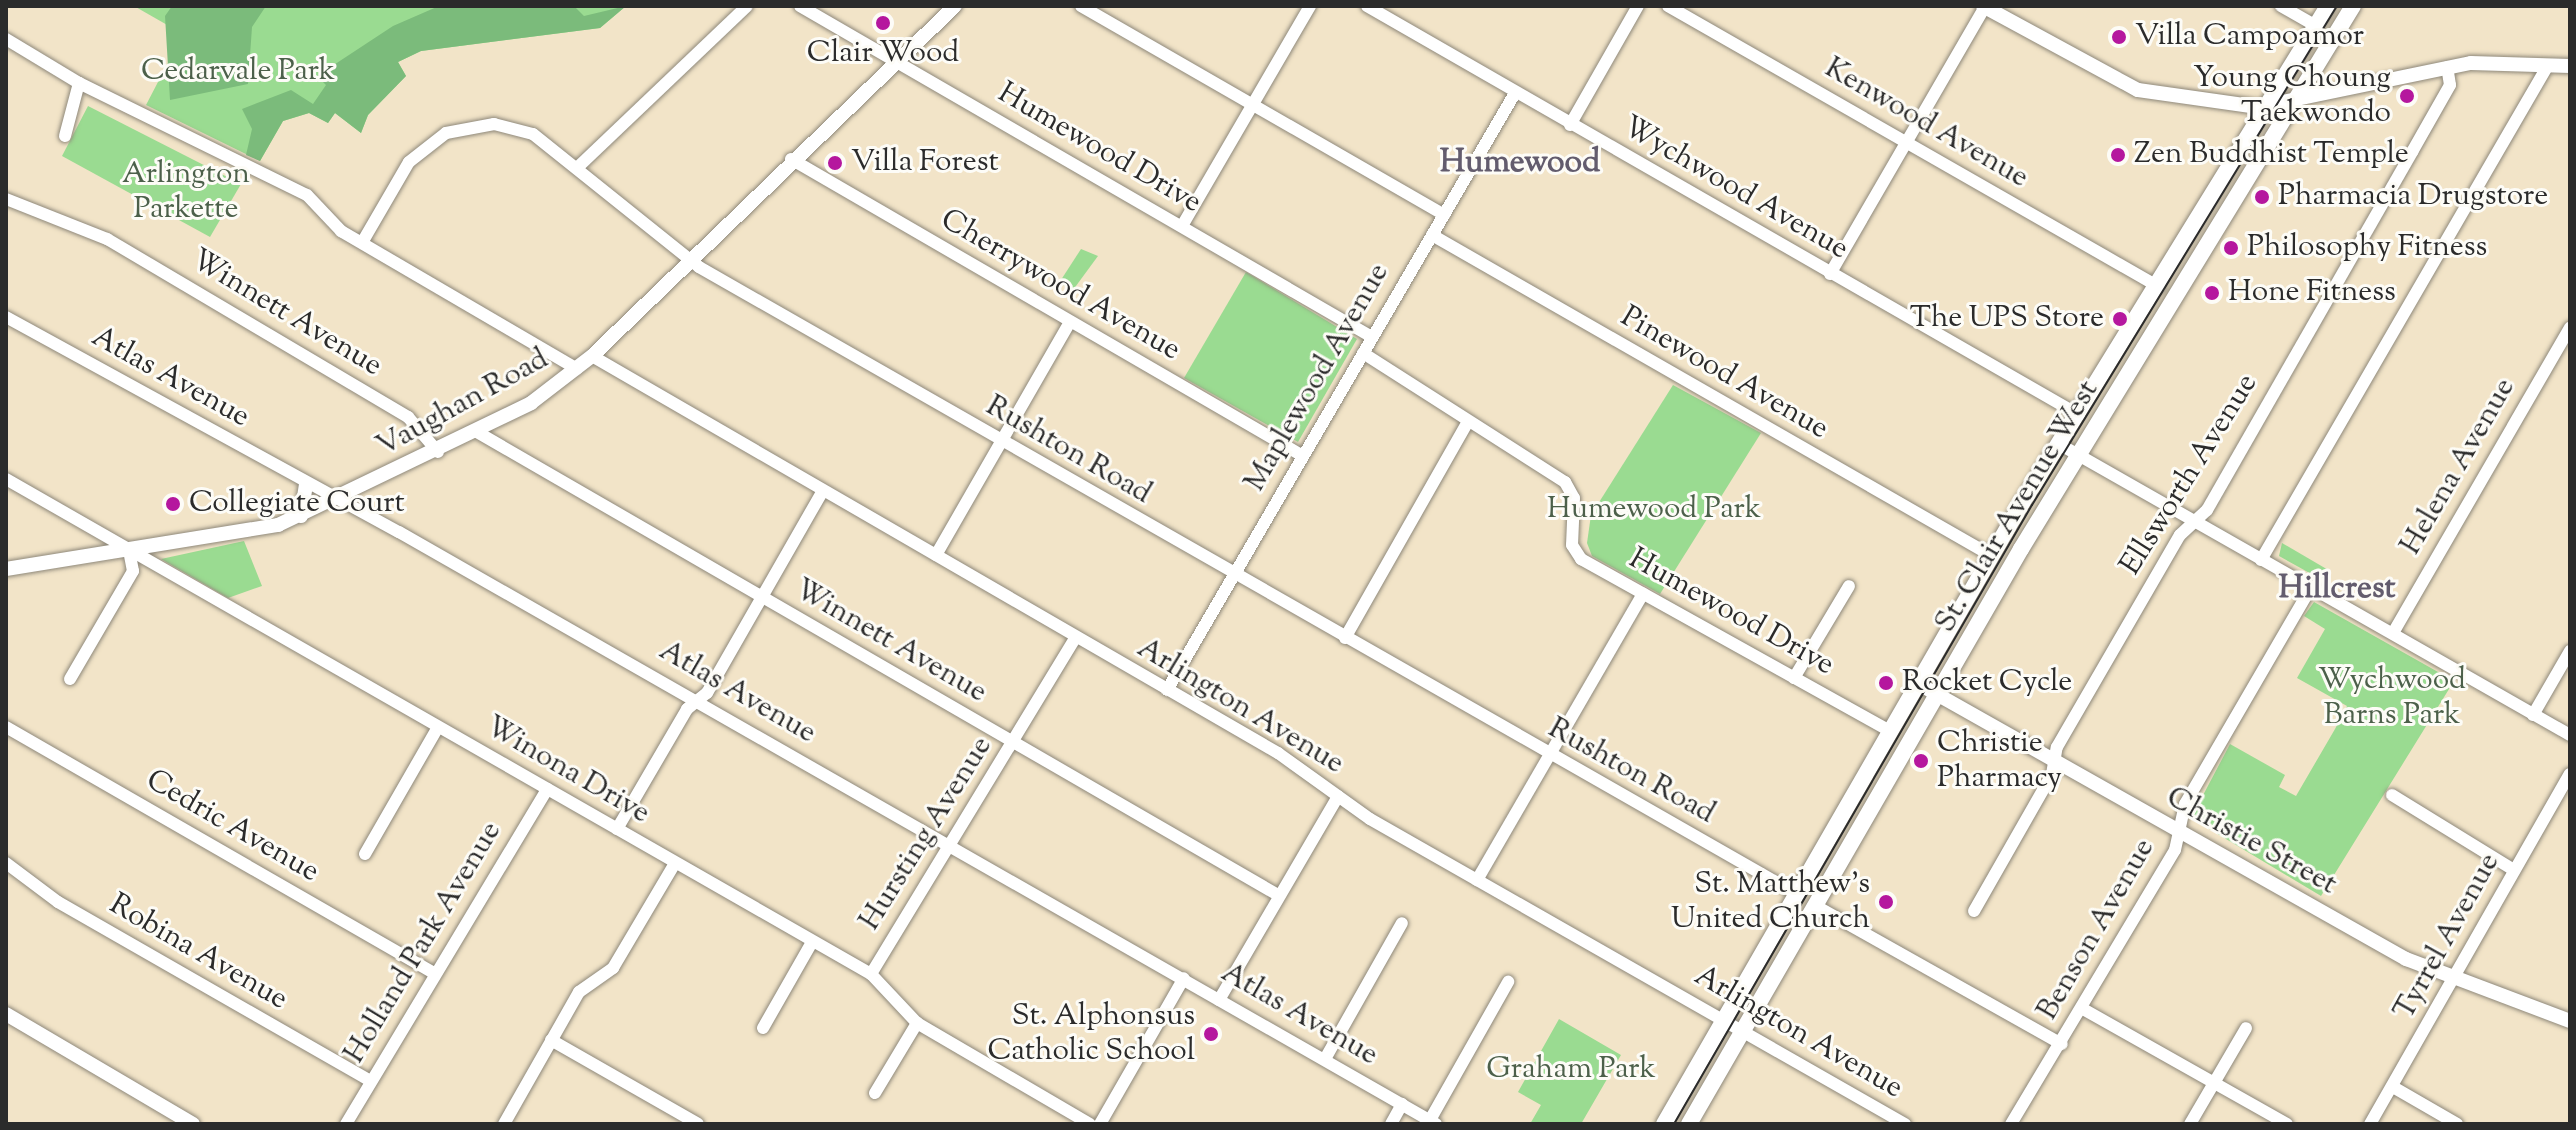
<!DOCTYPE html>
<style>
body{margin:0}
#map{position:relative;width:2576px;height:1130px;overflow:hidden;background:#f2e4c8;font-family:"Sorts Mill Goudy",serif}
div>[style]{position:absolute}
.green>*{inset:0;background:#9adb91}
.forest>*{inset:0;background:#7bbb7b}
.roads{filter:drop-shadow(0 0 2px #8e887a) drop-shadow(0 0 2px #8e887a)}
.minor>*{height:12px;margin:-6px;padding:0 6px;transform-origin:6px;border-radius:6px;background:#fff}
.tertiary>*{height:14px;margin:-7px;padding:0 7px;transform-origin:7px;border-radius:7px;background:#fff}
.secondary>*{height:16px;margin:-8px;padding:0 8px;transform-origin:8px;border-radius:8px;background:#fff}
.tram>*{height:2px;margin:-1px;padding:0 1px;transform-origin:1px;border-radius:1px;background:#2b2b2b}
.dots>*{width:22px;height:22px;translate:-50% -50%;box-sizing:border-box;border:4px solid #fdfcf7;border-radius:50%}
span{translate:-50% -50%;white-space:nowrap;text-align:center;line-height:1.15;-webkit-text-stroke:6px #fdfcf7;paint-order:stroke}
.poi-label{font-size:30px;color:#2b2b2b}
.left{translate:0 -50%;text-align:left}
.right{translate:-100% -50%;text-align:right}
.park-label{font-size:30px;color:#4c604a}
.street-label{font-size:30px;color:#2b2b2b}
.neighbourhood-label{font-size:32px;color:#635c6d;font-weight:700}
.frame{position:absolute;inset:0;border:8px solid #2b2b2b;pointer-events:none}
</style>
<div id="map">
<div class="green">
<div style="clip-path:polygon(134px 6px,626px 6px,600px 28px,421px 51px,398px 62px,406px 76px,368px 115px,361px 133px,335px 113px,328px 123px,309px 113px,283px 121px,260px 161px,146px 105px,183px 34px)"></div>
<div style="clip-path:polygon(88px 106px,241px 184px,210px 237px,62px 156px)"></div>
<div style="clip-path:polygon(1081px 249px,1098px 256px,1073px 290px,1059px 283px)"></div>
<div style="clip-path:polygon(1246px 272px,1357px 339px,1298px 442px,1184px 378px)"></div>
<div style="clip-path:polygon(1673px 385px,1761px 433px,1660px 594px,1592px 556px,1587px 543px,1591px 515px)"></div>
<div style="clip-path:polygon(244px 541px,262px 586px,228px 598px,161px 559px)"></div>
<div style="clip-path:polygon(2282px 543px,2330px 571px,2324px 581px,2279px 556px)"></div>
<div style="clip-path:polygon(2314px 602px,2454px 681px,2321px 896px,2191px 818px,2230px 744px,2285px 775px,2279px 787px,2296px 796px,2335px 729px,2347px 706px,2297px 678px,2325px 629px,2304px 616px)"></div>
<div style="clip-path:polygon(1559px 1019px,1621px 1055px,1581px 1124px,1530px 1124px,1541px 1105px,1518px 1092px)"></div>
</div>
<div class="forest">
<div style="clip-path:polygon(172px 6px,266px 6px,252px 27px,248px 84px,170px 100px,165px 16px)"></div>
<div style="clip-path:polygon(439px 6px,574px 6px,584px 16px,626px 6px,600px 28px,421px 51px,398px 62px,406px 76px,368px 115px,361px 133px,335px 113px,328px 123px,309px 113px,283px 121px,260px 161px,246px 155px,252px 129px,242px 109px,291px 90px,313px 104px,326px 85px,317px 76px,393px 26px)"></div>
</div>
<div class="roads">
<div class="minor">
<div style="left:800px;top:6px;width:661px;rotate:30.06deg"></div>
<div style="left:1081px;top:6px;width:419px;rotate:29.9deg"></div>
<div style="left:1367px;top:6px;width:821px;rotate:29.87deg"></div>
<div style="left:1668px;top:6px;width:566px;rotate:29.78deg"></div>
<div style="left:2281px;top:6px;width:40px;rotate:29.7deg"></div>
<div style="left:6px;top:39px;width:85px;rotate:31.1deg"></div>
<div style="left:79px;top:83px;width:254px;rotate:26.2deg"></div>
<div style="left:307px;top:195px;width:50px;rotate:46.6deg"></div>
<div style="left:341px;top:231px;width:273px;rotate:30.3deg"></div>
<div style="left:1570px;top:125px;width:137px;rotate:-60.3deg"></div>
<div style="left:65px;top:136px;width:55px;rotate:-75.2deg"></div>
<div style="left:791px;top:159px;width:592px;rotate:30.12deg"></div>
<div style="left:578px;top:167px;width:233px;rotate:-43.6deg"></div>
<div style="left:6px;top:199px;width:109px;rotate:21.6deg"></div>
<div style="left:107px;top:239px;width:350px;rotate:30.6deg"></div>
<div style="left:408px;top:417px;width:46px;rotate:49.4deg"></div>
<div style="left:1182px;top:226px;width:255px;rotate:-59.8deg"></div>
<div style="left:1432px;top:235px;width:645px;rotate:29.82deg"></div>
<div style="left:363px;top:241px;width:91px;rotate:-59.8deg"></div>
<div style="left:409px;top:162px;width:47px;rotate:-38.1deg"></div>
<div style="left:446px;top:133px;width:49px;rotate:-10.6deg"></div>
<div style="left:494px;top:124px;width:40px;rotate:14.4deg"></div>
<div style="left:533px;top:134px;width:213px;rotate:38.7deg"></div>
<div style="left:699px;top:267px;width:1264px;rotate:29.73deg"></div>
<div style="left:1830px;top:274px;width:309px;rotate:-59.9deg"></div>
<div style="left:6px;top:317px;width:448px;rotate:28.7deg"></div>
<div style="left:399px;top:532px;width:1194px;rotate:29.72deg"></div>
<div style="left:1363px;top:353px;width:240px;rotate:32.6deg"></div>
<div style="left:1565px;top:482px;width:18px;rotate:61deg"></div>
<div style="left:1574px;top:498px;width:47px;rotate:92.4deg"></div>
<div style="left:1572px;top:545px;width:17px;rotate:57deg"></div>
<div style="left:1581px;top:559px;width:351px;rotate:29.1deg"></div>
<div style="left:592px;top:356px;width:793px;rotate:30.06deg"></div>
<div style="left:1278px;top:753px;width:113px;rotate:35.7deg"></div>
<div style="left:1370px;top:819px;width:616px;rotate:29.69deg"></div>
<div style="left:477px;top:432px;width:925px;rotate:30.03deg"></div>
<div style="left:2059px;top:444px;width:588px;rotate:29.66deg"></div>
<div style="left:6px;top:479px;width:997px;rotate:29.78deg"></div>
<div style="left:871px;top:974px;width:67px;rotate:46.8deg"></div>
<div style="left:917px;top:1023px;width:200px;rotate:30.3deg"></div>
<div style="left:936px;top:555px;width:269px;rotate:-60.1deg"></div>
<div style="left:2261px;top:560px;width:572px;rotate:-59.89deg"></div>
<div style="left:2393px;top:633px;width:353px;rotate:-59.9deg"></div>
<div style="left:1345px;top:638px;width:247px;rotate:-60.4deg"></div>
<div style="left:1794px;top:678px;width:107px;rotate:-59.1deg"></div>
<div style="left:70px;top:679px;width:125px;rotate:-59.7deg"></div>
<div style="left:133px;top:571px;width:20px;rotate:-101deg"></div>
<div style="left:1167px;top:690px;width:691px;rotate:-59.76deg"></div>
<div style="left:2533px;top:715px;width:74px;rotate:-60deg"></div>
<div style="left:6px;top:727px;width:491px;rotate:29.9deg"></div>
<div style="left:2392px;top:795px;width:143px;rotate:31.6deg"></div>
<div style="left:617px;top:829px;width:139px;rotate:-59.7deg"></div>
<div style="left:687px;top:709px;width:26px;rotate:-39deg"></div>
<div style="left:707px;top:693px;width:232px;rotate:-60.2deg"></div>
<div style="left:365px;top:854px;width:146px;rotate:-60.1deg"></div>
<div style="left:6px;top:863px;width:65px;rotate:36.9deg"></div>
<div style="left:58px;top:902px;width:360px;rotate:29.8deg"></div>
<div style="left:1477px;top:880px;width:331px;rotate:-59.9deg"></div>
<div style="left:1814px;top:905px;width:284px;rotate:29.3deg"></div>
<div style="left:1974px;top:911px;width:158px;rotate:-60.3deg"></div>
<div style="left:2052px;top:774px;width:27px;rotate:-80deg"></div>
<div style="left:2057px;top:747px;width:245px;rotate:-59.9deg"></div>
<div style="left:2180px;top:535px;width:37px;rotate:-43deg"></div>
<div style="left:2207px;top:510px;width:413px;rotate:-60.2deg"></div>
<div style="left:2412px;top:152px;width:77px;rotate:-60.4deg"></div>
<div style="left:2450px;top:85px;width:18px;rotate:-99deg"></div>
<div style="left:871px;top:974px;width:393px;rotate:-58.7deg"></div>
<div style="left:1219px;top:1000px;width:236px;rotate:-59.7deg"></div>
<div style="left:2083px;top:1009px;width:234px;rotate:29.4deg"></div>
<div style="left:763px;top:1028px;width:99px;rotate:-60.3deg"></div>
<div style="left:551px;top:1040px;width:169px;rotate:29.7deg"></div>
<div style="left:1325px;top:1059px;width:156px;rotate:-60.5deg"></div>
<div style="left:2393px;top:1087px;width:74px;rotate:30deg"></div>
<div style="left:875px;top:1093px;width:82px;rotate:-59deg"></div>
<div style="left:1430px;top:1120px;width:159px;rotate:-60.5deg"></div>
<div style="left:346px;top:1124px;width:391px;rotate:-59deg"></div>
<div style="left:504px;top:1124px;width:152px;rotate:-60.4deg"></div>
<div style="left:579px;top:992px;width:42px;rotate:-35.2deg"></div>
<div style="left:613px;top:968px;width:122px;rotate:-59.4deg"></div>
<div style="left:1100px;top:1124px;width:168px;rotate:-60.1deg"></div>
<div style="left:1391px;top:1124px;width:23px;rotate:-61deg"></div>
<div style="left:2011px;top:1124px;width:319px;rotate:-59.1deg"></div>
<div style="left:2175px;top:850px;width:47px;rotate:-77.7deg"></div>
<div style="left:2185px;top:804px;width:249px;rotate:-59.8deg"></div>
<div style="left:2190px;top:1124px;width:111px;rotate:-59.7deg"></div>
<div style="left:2370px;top:1124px;width:403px;rotate:-60.3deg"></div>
</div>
<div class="tertiary">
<div style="left:1983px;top:6px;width:176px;rotate:28.5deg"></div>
<div style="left:2138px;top:90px;width:121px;rotate:8.1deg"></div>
<div style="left:2258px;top:107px;width:217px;rotate:-11.7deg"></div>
<div style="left:2471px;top:63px;width:99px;rotate:1.7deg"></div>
<div style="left:301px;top:516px;width:33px;rotate:-81deg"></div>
<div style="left:6px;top:569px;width:276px;rotate:-9.2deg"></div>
<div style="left:278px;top:525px;width:281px;rotate:-25.7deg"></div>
<div style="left:531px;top:403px;width:77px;rotate:-37.6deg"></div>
<div style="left:592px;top:356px;width:504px;rotate:-43.96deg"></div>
<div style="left:1917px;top:683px;width:562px;rotate:29.44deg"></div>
<div style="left:2406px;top:959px;width:175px;rotate:20.7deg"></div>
<div style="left:6px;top:1014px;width:217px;rotate:30.5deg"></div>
</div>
<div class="secondary">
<div style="left:1664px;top:1124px;width:717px;rotate:-60.04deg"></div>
<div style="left:2022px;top:503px;width:584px;rotate:-58.38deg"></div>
<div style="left:1689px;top:1124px;width:664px;rotate:-60deg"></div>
<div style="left:2021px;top:549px;width:636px;rotate:-58.56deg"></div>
</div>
</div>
<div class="tram">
<div style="left:1674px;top:1124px;width:715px;rotate:-59.96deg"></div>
<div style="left:2032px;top:505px;width:585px;rotate:-58.57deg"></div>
</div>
<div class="dots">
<div style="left:883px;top:23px;background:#b5179e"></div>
<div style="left:2119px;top:37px;background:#b5179e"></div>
<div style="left:2407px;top:96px;background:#b5179e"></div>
<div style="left:2118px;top:155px;background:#b5179e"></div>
<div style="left:835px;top:163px;background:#b5179e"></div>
<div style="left:2262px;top:197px;background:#b5179e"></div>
<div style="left:2231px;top:248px;background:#b5179e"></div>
<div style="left:2212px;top:293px;background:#b5179e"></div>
<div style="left:2120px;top:319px;background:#b5179e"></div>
<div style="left:173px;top:504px;background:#b5179e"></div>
<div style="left:1886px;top:683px;background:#b5179e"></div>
<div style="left:1921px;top:761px;background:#b5179e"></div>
<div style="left:1886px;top:902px;background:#b5179e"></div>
<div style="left:1211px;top:1034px;background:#b5179e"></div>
</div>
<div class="poi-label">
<span class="left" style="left:2135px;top:37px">Villa Campoamor</span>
<span style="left:883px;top:54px">Clair Wood</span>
<span class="right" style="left:2391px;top:96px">Young Choung<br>Taekwondo</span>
<span class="left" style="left:2134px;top:155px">Zen Buddhist Temple</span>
<span class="left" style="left:851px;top:163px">Villa Forest</span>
<span class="left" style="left:2278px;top:197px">Pharmacia Drugstore</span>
<span class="left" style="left:2247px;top:248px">Philosophy Fitness</span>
<span class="left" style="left:2228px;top:293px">Hone Fitness</span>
<span class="right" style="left:2104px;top:319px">The UPS Store</span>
<span class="left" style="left:189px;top:504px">Collegiate Court</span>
<span class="left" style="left:1902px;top:683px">Rocket Cycle</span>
<span class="left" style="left:1937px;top:761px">Christie<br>Pharmacy</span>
<span class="right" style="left:1870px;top:902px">St. Matthew's<br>United Church</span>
<span class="right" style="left:1195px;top:1034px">St. Alphonsus<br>Catholic School</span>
</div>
<div class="park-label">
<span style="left:238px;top:72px">Cedarvale Park</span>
<span style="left:186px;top:192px">Arlington<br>Parkette</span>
<span style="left:1654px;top:510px">Humewood Park</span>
<span style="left:2392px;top:698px">Wychwood<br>Barns Park</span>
<span style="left:1571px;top:1070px">Graham Park</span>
</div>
<div class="street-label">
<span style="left:1926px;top:124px;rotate:30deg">Kenwood Avenue</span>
<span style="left:1099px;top:149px;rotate:30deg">Humewood Drive</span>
<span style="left:1735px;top:189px;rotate:30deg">Wychwood Avenue</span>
<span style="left:1060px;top:286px;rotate:30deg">Cherrywood Avenue</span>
<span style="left:286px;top:314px;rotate:31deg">Winnett Avenue</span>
<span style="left:1724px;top:374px;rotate:30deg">Pinewood Avenue</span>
<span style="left:170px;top:378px;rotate:29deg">Atlas Avenue</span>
<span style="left:1318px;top:378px;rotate:-60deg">Maplewood Avenue</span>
<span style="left:463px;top:404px;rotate:-29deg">Vaughan Road</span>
<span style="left:1068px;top:451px;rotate:30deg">Rushton Road</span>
<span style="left:2459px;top:467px;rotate:-60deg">Helena Avenue</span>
<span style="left:2190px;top:475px;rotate:-58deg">Ellsworth Avenue</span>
<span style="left:2018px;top:507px;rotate:-59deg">St. Clair Avenue West</span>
<span style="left:1731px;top:613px;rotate:29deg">Humewood Drive</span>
<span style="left:890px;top:642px;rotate:30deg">Winnett Avenue</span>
<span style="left:737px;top:693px;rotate:30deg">Atlas Avenue</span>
<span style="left:1240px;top:707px;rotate:31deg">Arlington Avenue</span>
<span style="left:567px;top:771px;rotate:30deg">Winona Drive</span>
<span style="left:1631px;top:772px;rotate:29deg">Rushton Road</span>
<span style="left:232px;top:827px;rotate:30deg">Cedric Avenue</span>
<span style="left:927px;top:834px;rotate:-58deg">Hursting Avenue</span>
<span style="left:2251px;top:842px;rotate:29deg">Christie Street</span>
<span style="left:2097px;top:930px;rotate:-60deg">Benson Avenue</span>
<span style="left:2448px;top:937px;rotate:-61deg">Tyrrel Avenue</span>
<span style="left:424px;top:943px;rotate:-59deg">Holland Park Avenue</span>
<span style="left:198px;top:953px;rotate:30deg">Robina Avenue</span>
<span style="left:1299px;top:1015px;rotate:30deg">Atlas Avenue</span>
<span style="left:1798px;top:1033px;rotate:30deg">Arlington Avenue</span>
</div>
<div class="neighbourhood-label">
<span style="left:1520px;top:163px">Humewood</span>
<span style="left:2337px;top:589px">Hillcrest</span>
</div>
<div class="frame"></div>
</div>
